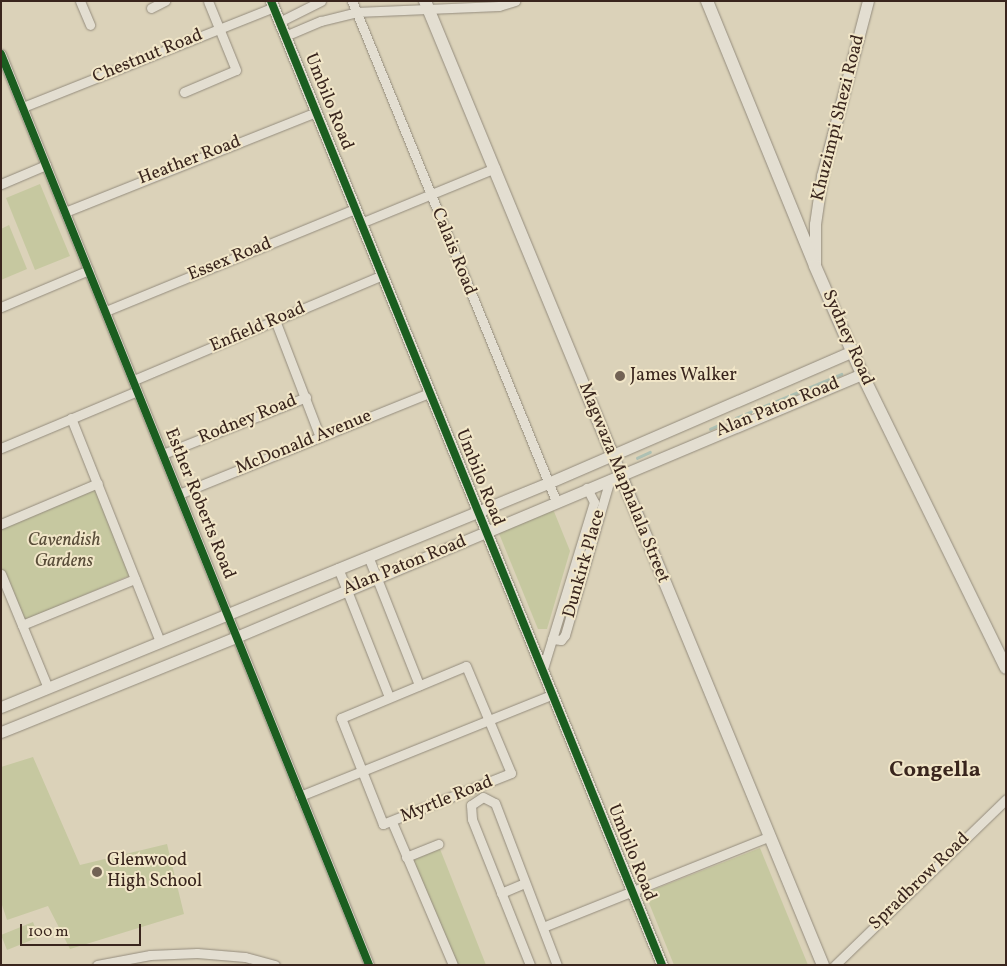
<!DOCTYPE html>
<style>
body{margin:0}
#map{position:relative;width:1007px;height:966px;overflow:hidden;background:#dbd2b9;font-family:Vollkorn,serif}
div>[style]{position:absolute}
.green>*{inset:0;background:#c6c8a0}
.stream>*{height:2.5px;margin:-1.25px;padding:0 1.25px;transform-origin:1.25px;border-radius:1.25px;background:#aec0b3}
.roads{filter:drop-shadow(0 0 1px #948c7d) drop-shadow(0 0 1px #948c7d)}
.minor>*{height:9px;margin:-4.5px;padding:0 4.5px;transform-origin:4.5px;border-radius:4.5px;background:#e3ded1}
.tertiary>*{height:11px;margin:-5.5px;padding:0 5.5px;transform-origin:5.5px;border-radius:5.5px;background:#e3ded1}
.secondary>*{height:12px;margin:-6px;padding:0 6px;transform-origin:6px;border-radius:6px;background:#e3ded1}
.cycleway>*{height:8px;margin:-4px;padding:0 4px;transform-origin:4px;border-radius:4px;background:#1b5e20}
.dots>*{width:14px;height:14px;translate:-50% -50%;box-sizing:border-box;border:2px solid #f1e6c8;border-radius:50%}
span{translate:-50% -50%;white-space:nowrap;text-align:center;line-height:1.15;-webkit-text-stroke:4px #f1e6c8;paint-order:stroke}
.street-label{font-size:18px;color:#39251d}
.poi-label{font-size:18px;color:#39251d}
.left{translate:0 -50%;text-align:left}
.park-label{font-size:18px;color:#584c38;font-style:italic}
.district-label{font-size:22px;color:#39251d;font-weight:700}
.frame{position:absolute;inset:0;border:2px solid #39251d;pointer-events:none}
.scale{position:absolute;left:20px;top:924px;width:121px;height:22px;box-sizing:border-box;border:2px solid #39251d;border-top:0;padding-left:6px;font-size:15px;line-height:18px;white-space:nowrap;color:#39251d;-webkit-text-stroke:4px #f1e6c8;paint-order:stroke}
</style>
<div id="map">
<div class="green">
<div style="clip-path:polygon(40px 184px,70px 256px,35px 270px,6px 198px)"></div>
<div style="clip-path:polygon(9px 225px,27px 269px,1px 280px,1px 229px)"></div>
<div style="clip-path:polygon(95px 488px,131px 575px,24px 621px,1px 567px,1px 528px)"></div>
<div style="clip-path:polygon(553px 509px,570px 551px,547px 629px,538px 629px,498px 531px)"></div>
<div style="clip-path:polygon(33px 757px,80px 865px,167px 844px,184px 914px,70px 949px,48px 906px,7px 920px,1px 902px,1px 767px)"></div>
<div style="clip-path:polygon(760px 848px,808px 965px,674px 965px,645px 893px)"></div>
<div style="clip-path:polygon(440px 849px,486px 965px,456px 965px,410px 860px)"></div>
<div style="clip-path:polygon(33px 922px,39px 937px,7px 950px,1px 935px)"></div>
</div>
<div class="stream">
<div style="left:736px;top:418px;width:114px;rotate:-22.7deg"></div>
<div style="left:710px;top:429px;width:12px;rotate:-24deg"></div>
<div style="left:637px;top:458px;width:14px;rotate:-25deg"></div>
</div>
<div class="roads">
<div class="minor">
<div style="left:80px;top:1px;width:26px;rotate:67deg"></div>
<div style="left:352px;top:1px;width:540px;rotate:67.8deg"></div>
<div style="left:151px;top:8px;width:16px;rotate:-27deg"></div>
<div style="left:279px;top:22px;width:47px;rotate:-26.6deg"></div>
<div style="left:285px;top:36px;width:39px;rotate:-23deg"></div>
<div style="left:321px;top:21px;width:36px;rotate:-14deg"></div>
<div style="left:356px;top:12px;width:143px;rotate:-2.4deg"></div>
<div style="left:499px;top:6px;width:17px;rotate:-17deg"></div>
<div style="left:1px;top:54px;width:983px;rotate:68deg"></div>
<div style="left:184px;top:92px;width:56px;rotate:-22.9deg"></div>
<div style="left:236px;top:70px;width:74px;rotate:-112.1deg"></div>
<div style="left:23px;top:107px;width:270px;rotate:-21.7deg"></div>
<div style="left:1px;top:184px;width:49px;rotate:-22.9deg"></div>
<div style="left:65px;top:212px;width:270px;rotate:-21.7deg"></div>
<div style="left:361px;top:223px;width:145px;rotate:-22.3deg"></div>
<div style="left:1px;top:307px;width:95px;rotate:-22.8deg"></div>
<div style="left:106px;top:311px;width:269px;rotate:-22.3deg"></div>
<div style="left:275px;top:320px;width:125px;rotate:69deg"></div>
<div style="left:134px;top:380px;width:269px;rotate:-22.9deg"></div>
<div style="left:71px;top:418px;width:241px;rotate:68.3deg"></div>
<div style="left:1px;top:448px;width:147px;rotate:-22.7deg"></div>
<div style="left:163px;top:454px;width:154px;rotate:-21.7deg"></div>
<div style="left:179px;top:494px;width:270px;rotate:-22deg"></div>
<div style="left:1px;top:524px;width:105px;rotate:-22.9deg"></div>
<div style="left:368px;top:556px;width:139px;rotate:68.4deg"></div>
<div style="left:338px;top:568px;width:139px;rotate:68.4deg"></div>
<div style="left:1px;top:574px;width:123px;rotate:67.6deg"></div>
<div style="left:22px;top:625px;width:122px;rotate:-22.2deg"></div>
<div style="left:552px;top:639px;width:9px;rotate:6deg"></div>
<div style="left:561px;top:640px;width:6px;rotate:-51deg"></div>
<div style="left:565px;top:635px;width:162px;rotate:-73.9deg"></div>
<div style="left:466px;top:666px;width:116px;rotate:67.2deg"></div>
<div style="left:511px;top:773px;width:138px;rotate:158.3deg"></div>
<div style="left:383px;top:824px;width:114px;rotate:-111.6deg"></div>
<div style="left:341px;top:718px;width:135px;rotate:-22.6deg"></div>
<div style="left:542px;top:672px;width:178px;rotate:-73deg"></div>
<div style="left:594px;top:502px;width:16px;rotate:-117deg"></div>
<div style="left:300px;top:796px;width:271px;rotate:-21.9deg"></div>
<div style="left:392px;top:822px;width:155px;rotate:66.9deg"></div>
<div style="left:406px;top:857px;width:35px;rotate:-22deg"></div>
<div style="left:501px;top:893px;width:26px;rotate:-23deg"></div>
<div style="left:543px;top:927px;width:242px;rotate:-21.8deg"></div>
<div style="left:97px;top:965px;width:54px;rotate:-10.7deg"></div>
<div style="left:150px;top:955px;width:47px;rotate:-2.4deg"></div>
<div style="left:197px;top:953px;width:48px;rotate:4.8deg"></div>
<div style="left:245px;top:957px;width:31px;rotate:15deg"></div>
<div style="left:530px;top:965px;width:157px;rotate:-111.7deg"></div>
<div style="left:472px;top:819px;width:14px;rotate:-94deg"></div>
<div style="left:471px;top:805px;width:14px;rotate:-34deg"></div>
<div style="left:483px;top:797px;width:13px;rotate:27deg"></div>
<div style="left:495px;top:803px;width:173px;rotate:69.1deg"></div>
<div style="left:835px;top:965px;width:238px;rotate:-44.1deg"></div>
</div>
<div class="tertiary">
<div style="left:271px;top:1px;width:1040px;rotate:67.92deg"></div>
<div style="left:815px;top:263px;width:39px;rotate:-90deg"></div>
<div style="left:815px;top:224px;width:49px;rotate:-81.7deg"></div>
<div style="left:822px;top:176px;width:181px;rotate:-75.3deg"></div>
<div style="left:1px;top:707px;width:591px;rotate:-22.27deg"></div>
<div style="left:548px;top:483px;width:332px;rotate:-23.4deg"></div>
<div style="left:1px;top:732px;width:253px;rotate:-22deg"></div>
<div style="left:236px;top:637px;width:679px;rotate:-22.79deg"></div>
</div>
<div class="secondary">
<div style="left:425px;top:1px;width:1043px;rotate:67.57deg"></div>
<div style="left:707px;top:1px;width:286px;rotate:67.8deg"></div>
<div style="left:815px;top:266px;width:118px;rotate:66.5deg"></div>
<div style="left:862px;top:374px;width:327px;rotate:63.9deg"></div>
</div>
</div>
<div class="cycleway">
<div style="left:271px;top:1px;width:1040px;rotate:67.92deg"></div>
<div style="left:1px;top:54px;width:983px;rotate:68deg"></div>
</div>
<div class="dots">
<div style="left:620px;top:376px;background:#726254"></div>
<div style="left:97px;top:872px;background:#726254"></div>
</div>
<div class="street-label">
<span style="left:148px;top:57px;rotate:-22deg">Chestnut Road</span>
<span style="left:328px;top:102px;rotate:68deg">Umbilo Road</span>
<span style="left:839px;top:118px;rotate:-76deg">Khuzimpi Shezi Road</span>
<span style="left:190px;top:161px;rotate:-21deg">Heather Road</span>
<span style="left:453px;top:252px;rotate:68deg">Calais Road</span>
<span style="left:230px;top:260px;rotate:-22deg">Essex Road</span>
<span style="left:258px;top:328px;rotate:-23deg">Enfield Road</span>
<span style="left:847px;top:338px;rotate:66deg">Sydney Road</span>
<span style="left:778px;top:408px;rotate:-22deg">Alan Paton Road</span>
<span style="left:248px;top:420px;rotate:-22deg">Rodney Road</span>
<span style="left:304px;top:443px;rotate:-22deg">McDonald Avenue</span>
<span style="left:479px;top:478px;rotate:68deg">Umbilo Road</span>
<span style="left:623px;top:483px;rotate:68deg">Magwaza Maphalala Street</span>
<span style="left:199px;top:504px;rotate:68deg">Esther Roberts Road</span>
<span style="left:585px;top:564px;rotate:-74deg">Dunkirk Place</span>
<span style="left:405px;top:566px;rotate:-22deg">Alan Paton Road</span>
<span style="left:447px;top:800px;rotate:-22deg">Myrtle Road</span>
<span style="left:631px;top:853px;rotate:68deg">Umbilo Road</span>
<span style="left:920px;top:882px;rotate:-44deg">Spradbrow Road</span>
</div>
<div class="poi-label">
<span class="left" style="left:630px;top:376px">James Walker</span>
<span class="left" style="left:107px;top:872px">Glenwood<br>High School</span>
</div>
<div class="park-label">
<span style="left:64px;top:552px">Cavendish<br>Gardens</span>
</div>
<div class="district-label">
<span style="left:935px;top:771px">Congella</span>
</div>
<div class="frame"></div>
<div class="scale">100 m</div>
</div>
